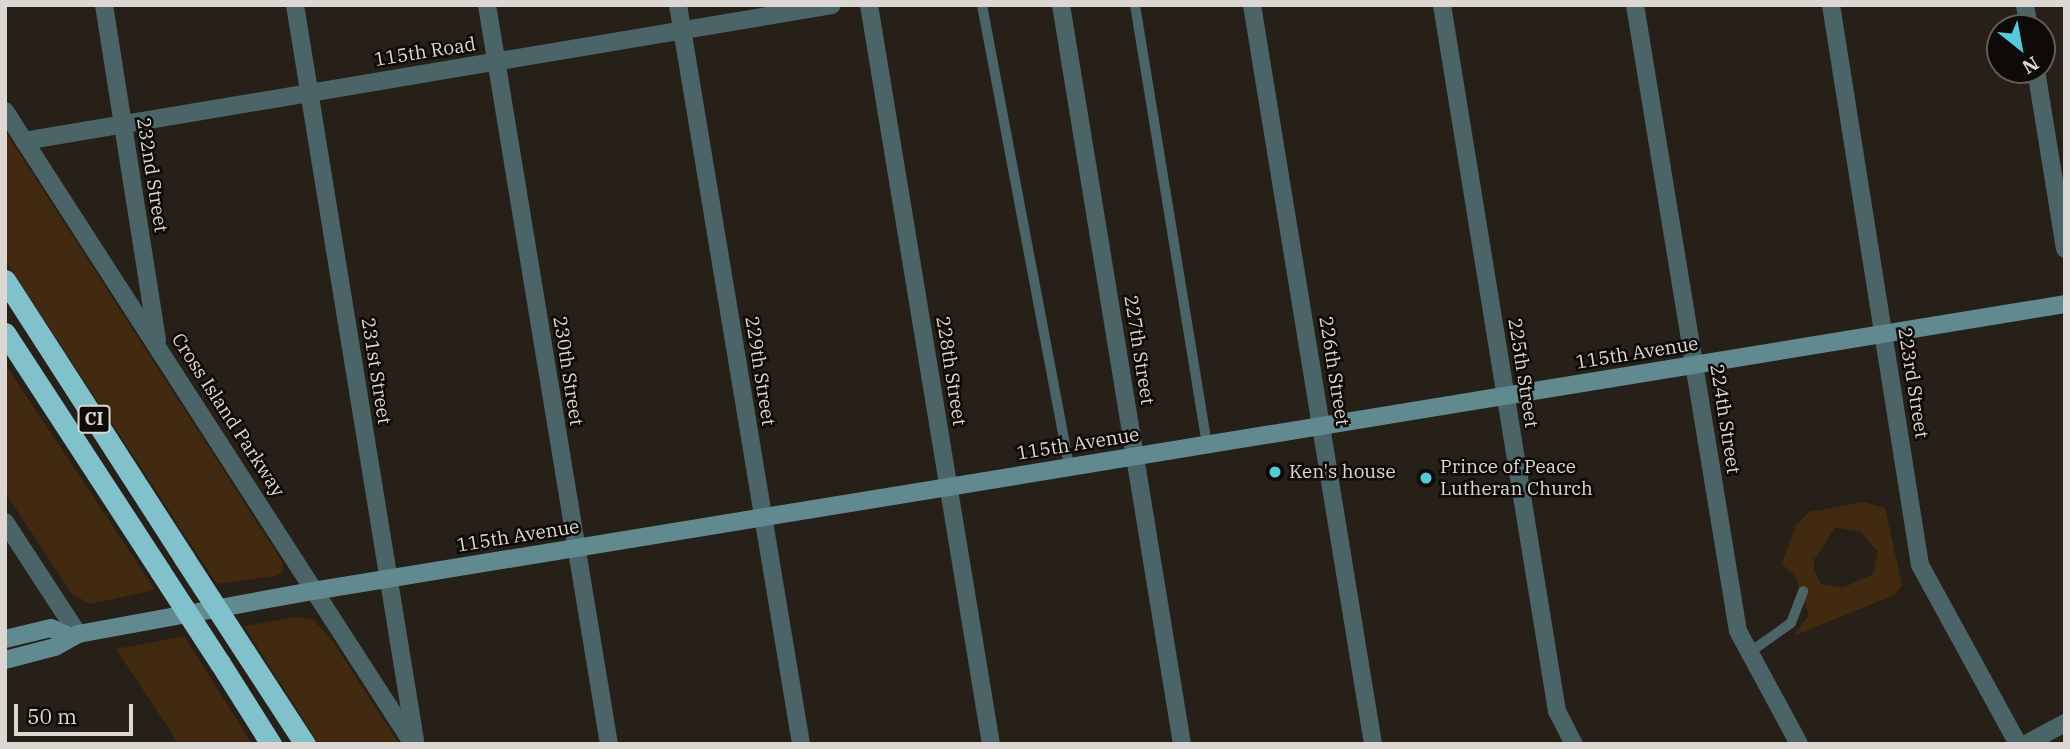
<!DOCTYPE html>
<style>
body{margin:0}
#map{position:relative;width:2070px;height:749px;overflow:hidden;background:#272018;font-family:"IBM Plex Serif",serif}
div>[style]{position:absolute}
.green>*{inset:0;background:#422a11}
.lane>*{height:10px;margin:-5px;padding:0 5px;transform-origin:5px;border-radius:5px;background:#4b6468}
.street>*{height:18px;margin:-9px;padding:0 9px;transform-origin:9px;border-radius:9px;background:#4b6468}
.secondary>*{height:18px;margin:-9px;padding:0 9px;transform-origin:9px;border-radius:9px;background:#618990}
.highway>*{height:21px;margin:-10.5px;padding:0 10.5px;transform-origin:10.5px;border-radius:10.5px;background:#80c1cc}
.highway-bridge>*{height:21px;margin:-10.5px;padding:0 10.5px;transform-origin:10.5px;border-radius:10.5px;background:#80c1cc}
.dots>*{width:19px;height:19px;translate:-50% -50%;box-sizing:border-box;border:4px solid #0e0a07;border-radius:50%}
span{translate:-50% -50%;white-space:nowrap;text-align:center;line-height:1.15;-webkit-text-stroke:5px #0e0a07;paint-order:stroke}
.shield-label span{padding:2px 5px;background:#0e0a07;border:2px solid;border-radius:5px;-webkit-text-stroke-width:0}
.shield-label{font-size:18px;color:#dcd7d2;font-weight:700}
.street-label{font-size:19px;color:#dcd7d2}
.poi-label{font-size:19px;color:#dcd7d2}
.left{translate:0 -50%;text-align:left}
.frame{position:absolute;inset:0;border:7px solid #dcd7d2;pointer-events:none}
.north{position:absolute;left:1986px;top:14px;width:70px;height:70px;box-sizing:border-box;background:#0e0a07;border:2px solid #605c58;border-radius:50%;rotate:149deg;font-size:19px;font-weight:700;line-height:28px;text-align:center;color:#dcd7d2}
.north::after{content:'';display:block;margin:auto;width:24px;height:32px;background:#54cadd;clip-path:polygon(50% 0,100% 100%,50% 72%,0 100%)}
.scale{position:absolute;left:14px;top:704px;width:119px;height:32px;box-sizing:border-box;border:4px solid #dcd7d2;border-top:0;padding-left:9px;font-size:21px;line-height:24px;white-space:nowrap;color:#dcd7d2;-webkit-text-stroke:5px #0e0a07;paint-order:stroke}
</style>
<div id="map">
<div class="green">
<div style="clip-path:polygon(5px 131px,283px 563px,283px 571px,276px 576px,217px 584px,11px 269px,5px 259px)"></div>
<div style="clip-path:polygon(5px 364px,138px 564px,155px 590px,90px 604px,71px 593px,5px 492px)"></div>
<div style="clip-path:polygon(evenodd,1864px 502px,1885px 508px,1902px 585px,1894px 595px,1793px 636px,1809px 615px,1795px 576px,1782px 564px,1796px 525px,1809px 512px,1864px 502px,1835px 527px,1861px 532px,1878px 552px,1873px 574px,1843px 588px,1821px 584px,1814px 571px,1814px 560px,1835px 527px)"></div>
<div style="clip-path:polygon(296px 617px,314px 620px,332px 640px,399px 744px,319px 744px,244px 626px)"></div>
<div style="clip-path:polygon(184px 636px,203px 666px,252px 744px,179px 744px,116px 649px)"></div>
</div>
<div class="lane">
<div style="left:982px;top:5px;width:470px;rotate:79.3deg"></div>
<div style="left:1135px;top:5px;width:445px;rotate:80.7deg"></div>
<div style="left:1750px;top:652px;width:50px;rotate:-35.3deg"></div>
<div style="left:1791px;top:623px;width:34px;rotate:-69deg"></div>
</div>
<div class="street">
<div style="left:104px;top:5px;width:339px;rotate:81deg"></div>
<div style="left:295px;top:5px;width:745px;rotate:80.73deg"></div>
<div style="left:487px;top:5px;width:749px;rotate:80.63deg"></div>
<div style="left:678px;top:5px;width:749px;rotate:80.55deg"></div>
<div style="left:869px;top:5px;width:749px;rotate:80.63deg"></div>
<div style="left:1061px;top:5px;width:749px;rotate:80.7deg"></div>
<div style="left:1252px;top:5px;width:749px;rotate:80.7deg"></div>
<div style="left:1442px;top:5px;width:715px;rotate:80.75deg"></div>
<div style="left:1557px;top:711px;width:37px;rotate:63deg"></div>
<div style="left:1635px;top:5px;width:634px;rotate:80.66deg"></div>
<div style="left:1738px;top:631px;width:128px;rotate:61.6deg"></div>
<div style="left:1831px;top:5px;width:567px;rotate:80.97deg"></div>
<div style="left:1920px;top:565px;width:204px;rotate:61.3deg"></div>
<div style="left:2025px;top:5px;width:23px;rotate:80deg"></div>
<div style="left:2036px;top:70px;width:181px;rotate:80.8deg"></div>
<div style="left:5px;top:111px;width:753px;rotate:57.2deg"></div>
<div style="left:24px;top:141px;width:819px;rotate:-9.55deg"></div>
<div style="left:5px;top:522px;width:134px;rotate:56.9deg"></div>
<div style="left:2026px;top:744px;width:44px;rotate:-28.3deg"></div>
</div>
<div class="secondary">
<div style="left:5px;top:639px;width:47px;rotate:-13.4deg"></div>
<div style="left:51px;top:628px;width:19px;rotate:25deg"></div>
<div style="left:5px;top:660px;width:52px;rotate:-14.6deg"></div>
<div style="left:55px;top:647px;width:26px;rotate:-29deg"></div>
<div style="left:78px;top:634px;width:239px;rotate:-10.4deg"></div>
<div style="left:313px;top:591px;width:1775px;rotate:-9.3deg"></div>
</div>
<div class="highway">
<div style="left:5px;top:280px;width:331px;rotate:57.2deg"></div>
<div style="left:5px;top:333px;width:284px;rotate:56.9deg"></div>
<div style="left:245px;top:652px;width:110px;rotate:56.9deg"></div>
<div style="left:220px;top:663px;width:96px;rotate:57.8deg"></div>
</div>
<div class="highway-bridge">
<div style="left:184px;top:558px;width:112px;rotate:57deg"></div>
<div style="left:160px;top:571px;width:110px;rotate:56.9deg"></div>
</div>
<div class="dots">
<div style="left:1275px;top:472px;background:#54cadd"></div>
<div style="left:1426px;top:478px;background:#54cadd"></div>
</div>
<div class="shield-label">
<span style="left:94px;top:419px">CI</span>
</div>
<div class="street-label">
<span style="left:425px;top:52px;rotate:-9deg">115th Road</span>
<span style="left:152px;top:175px;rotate:81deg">232nd Street</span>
<span style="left:1139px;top:350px;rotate:81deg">227th Street</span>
<span style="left:1637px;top:353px;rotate:-9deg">115th Avenue</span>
<span style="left:376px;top:371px;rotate:81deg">231st Street</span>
<span style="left:568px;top:371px;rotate:81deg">230th Street</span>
<span style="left:760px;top:371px;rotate:81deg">229th Street</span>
<span style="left:951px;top:371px;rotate:81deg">228th Street</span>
<span style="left:1334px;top:371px;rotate:81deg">226th Street</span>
<span style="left:1523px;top:373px;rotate:81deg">225th Street</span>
<span style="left:1913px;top:383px;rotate:81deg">223rd Street</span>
<span style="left:228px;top:415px;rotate:57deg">Cross Island Parkway</span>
<span style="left:1725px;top:419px;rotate:81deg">224th Street</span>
<span style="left:1078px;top:444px;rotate:-9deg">115th Avenue</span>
<span style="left:518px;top:536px;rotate:-9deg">115th Avenue</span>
</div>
<div class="poi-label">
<span class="left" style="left:1440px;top:478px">Prince of Peace<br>Lutheran Church</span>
<span class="left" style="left:1289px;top:472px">Ken's house</span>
</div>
<div class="frame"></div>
<div class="north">N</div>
<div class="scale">50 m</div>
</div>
